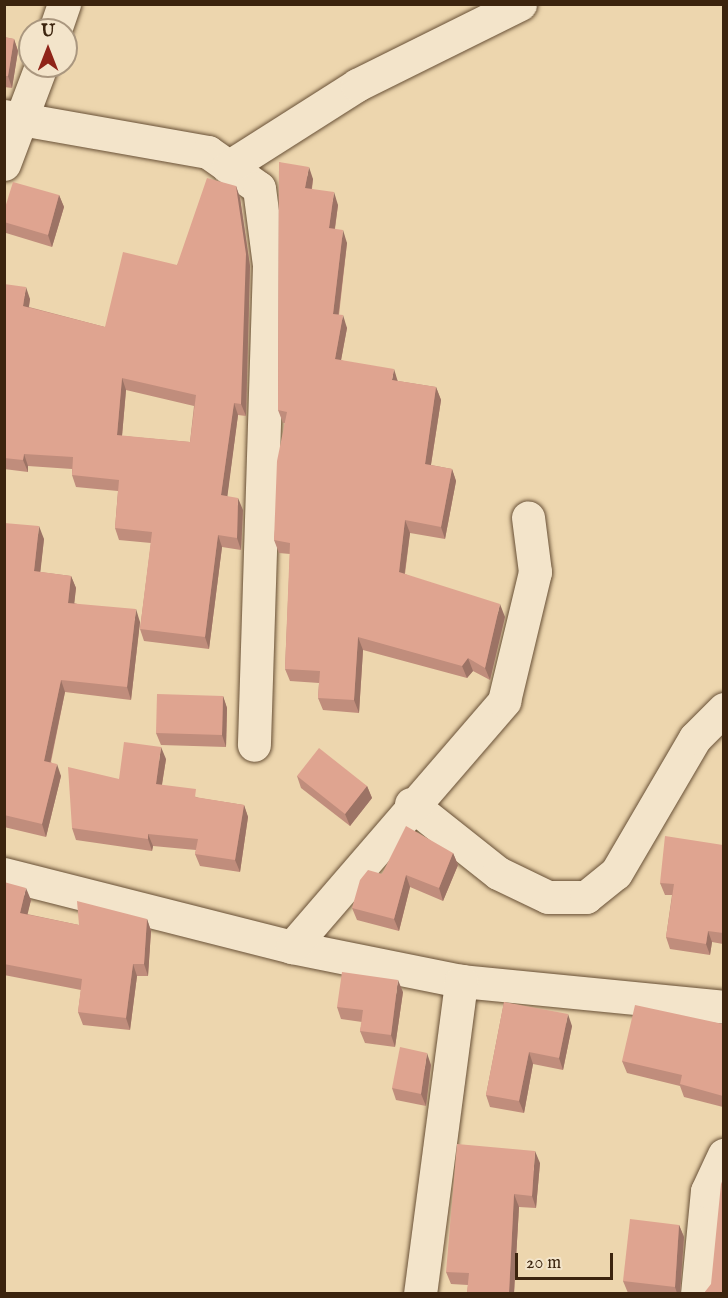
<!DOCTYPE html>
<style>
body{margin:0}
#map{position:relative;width:728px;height:1298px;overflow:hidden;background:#edd6ae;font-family:"IM FELL English",serif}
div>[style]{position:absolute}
.roads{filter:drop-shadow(0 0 2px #685036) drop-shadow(0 0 2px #685036)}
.minor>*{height:33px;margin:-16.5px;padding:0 16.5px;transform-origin:16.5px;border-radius:16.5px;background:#f3e4ca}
.wall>*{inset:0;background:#c08d7c}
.shaded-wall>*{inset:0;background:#9c7365}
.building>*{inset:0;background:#dfa490}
span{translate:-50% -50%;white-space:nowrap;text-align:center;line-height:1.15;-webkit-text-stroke:4.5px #f3e4ca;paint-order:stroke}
.frame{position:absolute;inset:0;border:6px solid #3c240e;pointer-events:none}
.north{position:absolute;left:18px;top:18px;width:60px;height:60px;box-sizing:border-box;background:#f3e4ca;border:2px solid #aa977f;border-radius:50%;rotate:0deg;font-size:16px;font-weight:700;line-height:24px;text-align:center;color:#3c240e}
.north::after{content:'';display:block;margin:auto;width:21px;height:27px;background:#8f2418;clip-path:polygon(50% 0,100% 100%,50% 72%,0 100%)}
.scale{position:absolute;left:515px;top:1253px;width:98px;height:27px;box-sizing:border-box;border:3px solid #3c240e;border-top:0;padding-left:8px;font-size:18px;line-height:21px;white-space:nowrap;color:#3c240e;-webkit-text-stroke:4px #f3e4ca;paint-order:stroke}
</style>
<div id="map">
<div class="roads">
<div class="minor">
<div style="left:55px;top:30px;width:28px;rotate:-71deg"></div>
<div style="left:4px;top:116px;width:207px;rotate:10deg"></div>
<div style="left:208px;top:152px;width:62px;rotate:35.2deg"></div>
<div style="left:259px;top:188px;width:78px;rotate:82.6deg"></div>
<div style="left:269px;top:265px;width:480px;rotate:91.8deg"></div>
<div style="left:4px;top:164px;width:105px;rotate:-69.3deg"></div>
<div style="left:228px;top:167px;width:153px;rotate:-32.4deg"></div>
<div style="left:357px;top:85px;width:182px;rotate:-26.4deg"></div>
<div style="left:411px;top:804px;width:111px;rotate:38.4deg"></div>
<div style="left:498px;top:873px;width:55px;rotate:25.6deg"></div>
<div style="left:548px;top:897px;width:38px"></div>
<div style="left:586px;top:897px;width:38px;rotate:-39deg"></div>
<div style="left:616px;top:873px;width:156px;rotate:-59.7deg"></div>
<div style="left:695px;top:738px;width:41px;rotate:-45deg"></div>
<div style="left:4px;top:874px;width:297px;rotate:14.2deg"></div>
<div style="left:292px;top:947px;width:172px;rotate:11.4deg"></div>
<div style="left:461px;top:981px;width:264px;rotate:5.6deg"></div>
<div style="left:292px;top:947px;width:325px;rotate:-49.2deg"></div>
<div style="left:504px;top:701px;width:133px;rotate:-76.5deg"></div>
<div style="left:535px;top:572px;width:55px;rotate:-97.3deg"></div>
<div style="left:420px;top:1294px;width:316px;rotate:-82.5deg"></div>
<div style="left:697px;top:1294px;width:103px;rotate:-84.5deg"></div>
<div style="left:707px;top:1191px;width:40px;rotate:-65deg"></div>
</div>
</div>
<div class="wall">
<div style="clip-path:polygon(4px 37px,14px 39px,18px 51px,12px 88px,4px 87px)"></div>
<div style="clip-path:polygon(279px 162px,313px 179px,312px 189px,338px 205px,335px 229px,347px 243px,339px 315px,347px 328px,341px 360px,398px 381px,436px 387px,441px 400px,431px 465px,452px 469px,456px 481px,445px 539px,410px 533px,405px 574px,505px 617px,490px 680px,473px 671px,467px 678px,363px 650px,359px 713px,323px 710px,318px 698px,319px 683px,290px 681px,285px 669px,290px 554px,279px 553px,274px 540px,285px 423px,283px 423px,278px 410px)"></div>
<div style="clip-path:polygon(evenodd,236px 186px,240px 198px,250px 266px,246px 416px,238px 415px,227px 496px,243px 510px,241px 550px,222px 547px,209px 649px,144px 641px,140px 629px,151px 543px,119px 540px,115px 528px,118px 491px,76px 487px,72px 475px,72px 469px,28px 466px,28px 472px,4px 469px,4px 284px,30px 299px,29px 307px,105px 327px,177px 265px,236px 186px,126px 390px,194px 406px,190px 442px,122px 436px,126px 390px)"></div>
<div style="clip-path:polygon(59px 195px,64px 207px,52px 247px,6px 233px,4px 230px,4px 211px)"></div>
<div style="clip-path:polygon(4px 523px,44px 539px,40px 572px,71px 576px,76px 588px,74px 603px,140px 622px,131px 700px,65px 692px,51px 762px,61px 776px,46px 837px,4px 827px)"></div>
<div style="clip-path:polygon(223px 696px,227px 708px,226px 747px,161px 745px,156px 733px)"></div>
<div style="clip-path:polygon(166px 759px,162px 785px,199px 798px,244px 805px,248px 817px,240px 872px,200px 866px,195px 854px,196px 850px,153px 846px,152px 851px,76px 840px,72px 828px,119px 779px)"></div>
<div style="clip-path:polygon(297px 776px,367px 786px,372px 798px,350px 826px,301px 788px)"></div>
<div style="clip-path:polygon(723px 845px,723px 944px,712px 942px,710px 955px,670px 949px,666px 937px,672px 895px,665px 895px,660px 883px)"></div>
<div style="clip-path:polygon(453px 853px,458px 865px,443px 901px,410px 887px,399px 931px,357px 920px,352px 908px,382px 874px)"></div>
<div style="clip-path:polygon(4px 882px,31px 900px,27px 914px,79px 925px,147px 919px,151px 931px,148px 976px,137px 976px,130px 1030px,83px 1025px,78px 1012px,81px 990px,4px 975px)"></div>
<div style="clip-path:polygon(403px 992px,395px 1047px,365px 1043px,360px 1031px,362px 1022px,341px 1019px,337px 1007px)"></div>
<div style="clip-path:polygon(504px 1002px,572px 1026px,563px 1070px,533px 1064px,524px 1113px,490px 1107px,486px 1095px)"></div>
<div style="clip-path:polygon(723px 1024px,723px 1107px,684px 1097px,680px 1086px,627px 1073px,622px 1061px)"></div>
<div style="clip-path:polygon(431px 1065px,426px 1106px,396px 1100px,392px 1088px)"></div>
<div style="clip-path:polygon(540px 1163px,536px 1208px,519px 1207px,514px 1293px,467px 1293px,468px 1285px,451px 1284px,446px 1272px)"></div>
<div style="clip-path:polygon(679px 1225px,684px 1237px,680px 1293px,628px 1293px,623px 1281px)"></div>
</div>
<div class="shaded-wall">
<div style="clip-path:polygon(14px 39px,18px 51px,12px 88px,8px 76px)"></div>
<div style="clip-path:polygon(309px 167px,313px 179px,310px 200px,305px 188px)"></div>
<div style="clip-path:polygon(236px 186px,240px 198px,250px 266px,246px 416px,241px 404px)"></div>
<div style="clip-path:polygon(334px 192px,338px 205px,333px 241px,329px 228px)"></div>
<div style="clip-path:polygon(59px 195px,64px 207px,52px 247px,48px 235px)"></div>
<div style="clip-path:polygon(343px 230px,347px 243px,337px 326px,333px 314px)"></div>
<div style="clip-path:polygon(26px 287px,30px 299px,27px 318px,23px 306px)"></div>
<div style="clip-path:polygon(343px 315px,347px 328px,339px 371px,335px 359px)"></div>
<div style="clip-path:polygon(394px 369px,398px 382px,392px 380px)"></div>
<div style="clip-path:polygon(122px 378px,126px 390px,121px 447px,117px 435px)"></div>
<div style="clip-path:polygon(436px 387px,441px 400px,429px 477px,425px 464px)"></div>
<div style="clip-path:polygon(234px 403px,238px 415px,226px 507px,221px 495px)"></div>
<div style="clip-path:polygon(24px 454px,28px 466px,28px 472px,23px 460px)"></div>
<div style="clip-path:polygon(452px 469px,456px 481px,445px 539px,441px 527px)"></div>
<div style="clip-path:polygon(238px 498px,243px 510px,241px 550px,237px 538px)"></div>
<div style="clip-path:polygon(405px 520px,410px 533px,403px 585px,399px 572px)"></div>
<div style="clip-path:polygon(39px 526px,44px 539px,39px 584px,34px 571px)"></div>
<div style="clip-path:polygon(218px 535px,222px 547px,209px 649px,205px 637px)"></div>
<div style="clip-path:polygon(71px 576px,76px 588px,73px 615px,68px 603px)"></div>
<div style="clip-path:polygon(500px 604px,505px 617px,490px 680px,485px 668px)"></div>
<div style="clip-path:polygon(136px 609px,140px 622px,131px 700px,127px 687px)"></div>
<div style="clip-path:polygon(358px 637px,363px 650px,359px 713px,354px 700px)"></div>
<div style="clip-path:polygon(468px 658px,473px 671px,467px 678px,462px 666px)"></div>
<div style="clip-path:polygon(61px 680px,65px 692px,48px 773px,44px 761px)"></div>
<div style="clip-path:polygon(223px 696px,227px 708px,226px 747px,222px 735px)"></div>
<div style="clip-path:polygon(161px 747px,166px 759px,160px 796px,156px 784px)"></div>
<div style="clip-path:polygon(57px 764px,61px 776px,46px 837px,42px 824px)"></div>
<div style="clip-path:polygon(367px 786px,372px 798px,350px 826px,345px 814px)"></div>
<div style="clip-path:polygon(244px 805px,248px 817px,240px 872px,235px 860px)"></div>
<div style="clip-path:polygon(148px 834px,153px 846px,152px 851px,148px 839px)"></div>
<div style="clip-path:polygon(453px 853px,458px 865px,443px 901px,439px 888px)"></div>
<div style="clip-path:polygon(406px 875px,410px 887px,399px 931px,394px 919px)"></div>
<div style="clip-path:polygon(26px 888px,31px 900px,25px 925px,20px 913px)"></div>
<div style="clip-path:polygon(147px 919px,151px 931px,148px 976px,144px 964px)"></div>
<div style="clip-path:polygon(708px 931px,712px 942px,710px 955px,706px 944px)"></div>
<div style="clip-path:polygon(133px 964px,137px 976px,130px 1030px,126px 1018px)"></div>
<div style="clip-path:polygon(398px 980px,403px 992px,395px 1047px,391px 1035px)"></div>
<div style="clip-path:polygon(568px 1014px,572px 1026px,563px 1070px,559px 1058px)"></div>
<div style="clip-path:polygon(529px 1052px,533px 1064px,524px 1113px,519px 1101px)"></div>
<div style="clip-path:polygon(427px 1053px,431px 1065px,426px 1106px,421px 1094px)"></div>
<div style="clip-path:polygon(535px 1151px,540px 1163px,536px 1208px,532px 1196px)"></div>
<div style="clip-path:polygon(514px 1194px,519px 1207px,514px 1293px,509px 1293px)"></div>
<div style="clip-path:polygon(679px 1225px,684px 1237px,680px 1293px,677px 1293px,675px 1287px)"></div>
</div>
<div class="building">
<div style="clip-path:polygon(4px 37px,14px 39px,8px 76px,4px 76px)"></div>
<div style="clip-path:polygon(279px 162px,309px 167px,305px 188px,334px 192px,329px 228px,343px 230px,333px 314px,343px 315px,335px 359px,394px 369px,392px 380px,436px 387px,425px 464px,452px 469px,441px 527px,405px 520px,399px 572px,500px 604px,485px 668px,468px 658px,462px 666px,358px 637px,354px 700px,318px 698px,320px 671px,285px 669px,290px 543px,274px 540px,277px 461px,287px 412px,278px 410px)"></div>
<div style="clip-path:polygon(evenodd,207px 178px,236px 186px,246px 254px,241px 404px,234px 403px,221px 495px,238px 498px,237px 538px,218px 535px,205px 637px,140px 629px,152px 532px,115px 528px,119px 480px,72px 475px,73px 457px,24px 454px,23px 460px,4px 458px,4px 284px,26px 287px,23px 306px,105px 327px,123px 252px,177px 265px,207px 178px,122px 378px,196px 395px,190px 442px,117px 435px,122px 378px)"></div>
<div style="clip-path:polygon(13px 182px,59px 195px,48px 235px,4px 222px,4px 211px)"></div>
<div style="clip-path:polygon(4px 523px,39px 526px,34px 571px,71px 576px,68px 603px,136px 609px,127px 687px,61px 680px,44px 761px,57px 764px,42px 824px,4px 815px)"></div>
<div style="clip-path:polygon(157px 694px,223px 696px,222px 735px,156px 733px)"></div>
<div style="clip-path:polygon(124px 742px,161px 747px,156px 784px,196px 789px,195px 797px,244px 805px,235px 860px,195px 854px,198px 839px,148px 834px,148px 839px,72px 828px,68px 767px,119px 779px)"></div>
<div style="clip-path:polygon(319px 748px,367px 786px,345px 814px,297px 776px)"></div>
<div style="clip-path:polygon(406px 826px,453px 853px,439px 888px,406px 875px,394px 919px,352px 908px,360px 880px,368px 870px,382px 874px)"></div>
<div style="clip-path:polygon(665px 836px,723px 845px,723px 933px,708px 931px,706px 944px,666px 937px,674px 884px,660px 883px)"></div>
<div style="clip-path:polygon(4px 882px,26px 888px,20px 913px,79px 925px,77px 901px,147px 919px,144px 964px,133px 964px,126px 1018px,78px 1012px,82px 979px,4px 964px)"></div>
<div style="clip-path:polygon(342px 972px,398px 980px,391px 1035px,360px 1031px,363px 1010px,337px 1007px)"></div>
<div style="clip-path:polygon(504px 1002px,568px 1014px,559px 1058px,529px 1052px,519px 1101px,486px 1095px)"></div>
<div style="clip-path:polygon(635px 1005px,723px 1024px,723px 1096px,680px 1084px,682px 1075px,622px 1061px)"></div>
<div style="clip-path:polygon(400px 1047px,427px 1053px,421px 1094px,392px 1088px)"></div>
<div style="clip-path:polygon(457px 1144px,535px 1151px,532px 1196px,514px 1194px,509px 1293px,467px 1293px,469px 1273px,446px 1272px)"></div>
<div style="clip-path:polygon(723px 1179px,723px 1293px,704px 1293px,711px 1284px,721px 1184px)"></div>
<div style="clip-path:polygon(630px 1219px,679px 1225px,675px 1287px,623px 1281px)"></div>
</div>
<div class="frame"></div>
<div class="north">U</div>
<div class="scale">20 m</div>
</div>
